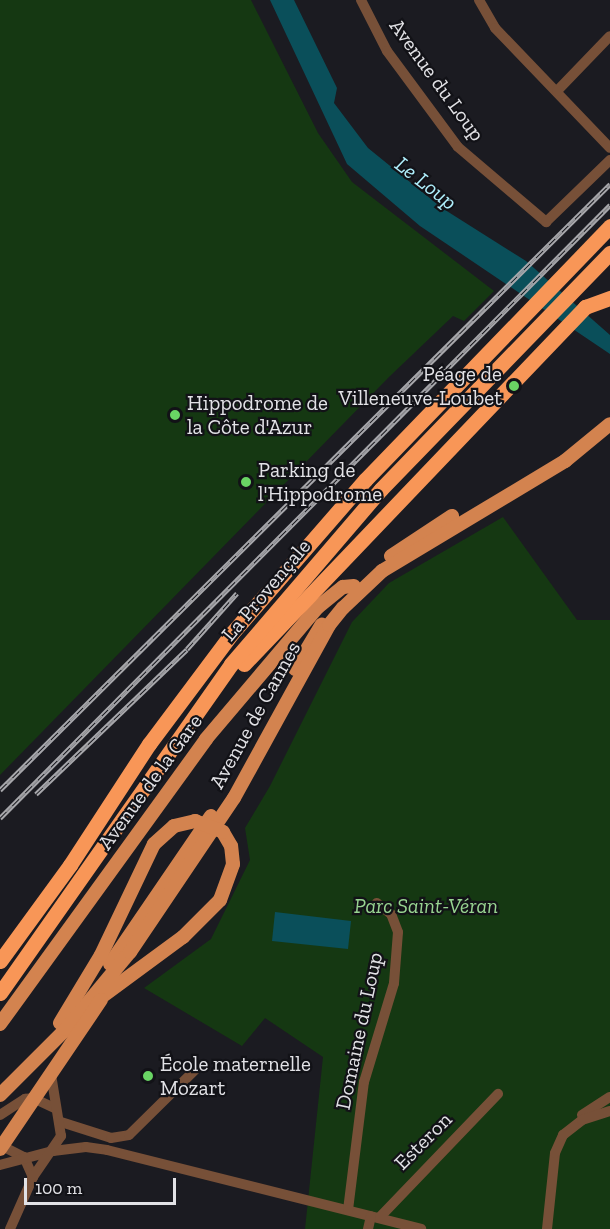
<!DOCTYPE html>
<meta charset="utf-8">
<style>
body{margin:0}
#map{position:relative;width:610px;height:1229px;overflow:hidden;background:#1b1b21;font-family:"Zilla Slab",serif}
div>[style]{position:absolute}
.green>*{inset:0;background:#153812}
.water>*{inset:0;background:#0a4f5a}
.minor>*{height:10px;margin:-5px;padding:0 5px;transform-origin:5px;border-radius:5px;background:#775038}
.major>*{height:14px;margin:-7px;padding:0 7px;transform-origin:7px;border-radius:7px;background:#d3834f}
.highway>*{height:15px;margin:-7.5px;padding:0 7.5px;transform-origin:7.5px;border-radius:7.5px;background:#f89657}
.rail>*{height:5px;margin-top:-2.5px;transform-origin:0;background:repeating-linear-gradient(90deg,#121217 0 9px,#a7a7ab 0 18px);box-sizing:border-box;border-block:2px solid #a7a7ab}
.major-bridge>*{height:14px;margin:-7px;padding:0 7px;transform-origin:7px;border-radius:7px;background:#d3834f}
.dots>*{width:16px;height:16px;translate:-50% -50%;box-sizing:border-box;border:3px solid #121217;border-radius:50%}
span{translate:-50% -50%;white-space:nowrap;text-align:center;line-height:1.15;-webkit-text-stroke:4.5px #121217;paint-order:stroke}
.street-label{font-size:21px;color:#e2e2e6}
.poi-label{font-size:21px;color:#e2e2e6}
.right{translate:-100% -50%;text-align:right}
.left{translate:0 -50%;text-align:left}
.park-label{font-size:21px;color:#98d491;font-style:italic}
.water-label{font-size:22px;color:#afeffc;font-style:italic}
.scale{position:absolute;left:24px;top:1178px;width:152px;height:27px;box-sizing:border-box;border:3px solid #e2e2e6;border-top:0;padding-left:8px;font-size:18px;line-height:21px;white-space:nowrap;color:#e2e2e6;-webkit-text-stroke:4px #121217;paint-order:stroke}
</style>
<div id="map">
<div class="green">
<div style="clip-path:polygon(0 0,251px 0,318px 133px,352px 182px,494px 291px,464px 321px,453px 316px,389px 377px,0 775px)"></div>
<div style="clip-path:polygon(503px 517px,577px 620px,610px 620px,610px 1229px,305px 1229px,323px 1057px,265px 1018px,242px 1046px,144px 988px,211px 939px,250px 860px,245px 828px,270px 786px,352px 622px,389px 583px)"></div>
</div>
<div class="water">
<div style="clip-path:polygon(270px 0,294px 0,337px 88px,334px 103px,368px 148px,442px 208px,526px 261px,610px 335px,610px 354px,420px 226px,347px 164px)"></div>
<div style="clip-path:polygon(275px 912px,351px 921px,348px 949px,272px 941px)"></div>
</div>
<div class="minor">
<div style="left:361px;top:0;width:57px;rotate:63deg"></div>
<div style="left:387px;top:51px;width:119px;rotate:53.5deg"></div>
<div style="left:458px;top:147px;width:116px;rotate:40.4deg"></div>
<div style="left:546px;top:222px;width:89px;rotate:-44.1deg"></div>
<div style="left:479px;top:0;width:32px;rotate:60deg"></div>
<div style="left:495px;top:28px;width:166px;rotate:46.2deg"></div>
<div style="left:557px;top:91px;width:76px;rotate:-46.1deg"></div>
<div style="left:0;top:1115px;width:30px;rotate:-33deg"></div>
<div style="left:25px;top:1099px;width:8px;rotate:-7deg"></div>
<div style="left:33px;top:1098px;width:23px;rotate:25deg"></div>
<div style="left:582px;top:1115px;width:33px;rotate:-33deg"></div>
<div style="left:61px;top:1122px;width:52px;rotate:17.7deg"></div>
<div style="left:111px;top:1138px;width:18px;rotate:-9deg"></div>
<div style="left:129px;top:1135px;width:93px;rotate:-44.6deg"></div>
<div style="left:0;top:1145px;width:27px;rotate:27deg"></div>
<div style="left:24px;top:1157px;width:22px;rotate:66deg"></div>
<div style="left:0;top:1165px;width:55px;rotate:-14.8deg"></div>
<div style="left:53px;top:1151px;width:33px;rotate:-7deg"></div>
<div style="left:86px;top:1147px;width:21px;rotate:8deg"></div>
<div style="left:107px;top:1150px;width:324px;rotate:14.1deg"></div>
<div style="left:348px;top:1210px;width:129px;rotate:-82.9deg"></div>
<div style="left:364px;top:1082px;width:103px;rotate:-73.1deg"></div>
<div style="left:394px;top:983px;width:51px;rotate:-85.5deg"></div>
<div style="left:398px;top:932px;width:19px;rotate:-111deg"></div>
<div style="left:391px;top:914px;width:18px;rotate:-142deg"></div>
<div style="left:379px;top:1218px;width:172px;rotate:-46.2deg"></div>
<div style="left:10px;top:1229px;width:57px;rotate:-66.1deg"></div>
<div style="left:33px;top:1177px;width:50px;rotate:-55.7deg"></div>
<div style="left:61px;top:1136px;width:63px;rotate:-99.2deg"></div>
<div style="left:368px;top:1229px;width:13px;rotate:-77deg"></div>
<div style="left:547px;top:1229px;width:76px;rotate:-84deg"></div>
<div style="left:555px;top:1153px;width:20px;rotate:-66deg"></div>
<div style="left:563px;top:1135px;width:24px;rotate:-38deg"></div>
<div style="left:582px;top:1120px;width:29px;rotate:-18deg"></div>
</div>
<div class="major">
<div style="left:391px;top:556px;width:73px;rotate:-33.3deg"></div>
<div style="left:295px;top:669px;width:52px;rotate:-59deg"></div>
<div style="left:110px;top:964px;width:179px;rotate:-55.7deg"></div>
<div style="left:104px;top:995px;width:98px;rotate:-36.3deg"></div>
<div style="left:183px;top:937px;width:52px;rotate:-45deg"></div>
<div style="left:220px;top:900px;width:38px;rotate:-70deg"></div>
<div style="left:233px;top:864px;width:18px;rotate:-96deg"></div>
<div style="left:231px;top:846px;width:16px;rotate:-120deg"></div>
<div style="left:60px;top:1023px;width:79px;rotate:-58.9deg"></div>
<div style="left:101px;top:955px;width:123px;rotate:-64.5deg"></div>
<div style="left:154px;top:844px;width:27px;rotate:-42deg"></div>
<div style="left:174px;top:826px;width:22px;rotate:-13deg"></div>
<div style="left:0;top:1024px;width:352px;rotate:-54.1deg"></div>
<div style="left:206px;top:739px;width:173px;rotate:-49.7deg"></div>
<div style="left:318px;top:607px;width:32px;rotate:-39deg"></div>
<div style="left:343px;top:587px;width:11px;rotate:-5deg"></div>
<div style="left:0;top:1095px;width:93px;rotate:-45deg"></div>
<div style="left:66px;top:1029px;width:100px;rotate:-50.3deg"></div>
<div style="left:130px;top:952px;width:186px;rotate:-56deg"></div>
<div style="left:234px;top:798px;width:197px;rotate:-61.2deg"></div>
<div style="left:329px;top:625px;width:22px;rotate:-51deg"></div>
<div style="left:343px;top:608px;width:54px;rotate:-43.5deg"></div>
<div style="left:382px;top:571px;width:214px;rotate:-31deg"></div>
<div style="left:565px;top:461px;width:58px;rotate:-39.4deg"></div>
<div style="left:0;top:1149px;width:180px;rotate:-55.9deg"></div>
</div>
<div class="highway">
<div style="left:244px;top:664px;width:494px;rotate:-46.3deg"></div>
<div style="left:585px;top:307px;width:27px;rotate:-20deg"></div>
<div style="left:0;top:961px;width:119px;rotate:-53.9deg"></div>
<div style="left:70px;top:865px;width:145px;rotate:-56.9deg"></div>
<div style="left:149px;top:744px;width:139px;rotate:-53.2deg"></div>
<div style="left:232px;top:633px;width:203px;rotate:-49deg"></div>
<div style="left:365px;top:480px;width:353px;rotate:-46deg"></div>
<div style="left:0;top:993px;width:402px;rotate:-54.9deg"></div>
<div style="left:231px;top:664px;width:230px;rotate:-49.4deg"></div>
<div style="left:381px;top:489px;width:329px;rotate:-45.9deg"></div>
</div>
<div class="rail">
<div style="left:0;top:790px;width:860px;rotate:-44.81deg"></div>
<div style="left:36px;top:794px;width:209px;rotate:-43.8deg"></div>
<div style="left:187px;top:649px;width:75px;rotate:-48.2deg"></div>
<div style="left:0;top:818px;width:865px;rotate:-45.14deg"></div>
</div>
<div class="major-bridge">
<div style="left:195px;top:821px;width:30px;rotate:21deg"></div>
</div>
<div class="dots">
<div style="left:514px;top:386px;background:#69d464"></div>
<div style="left:175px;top:415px;background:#69d464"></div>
<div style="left:246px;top:482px;background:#69d464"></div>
<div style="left:148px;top:1076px;background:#69d464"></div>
</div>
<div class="street-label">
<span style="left:437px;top:80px;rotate:54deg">Avenue du Loup</span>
<span style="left:266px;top:590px;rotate:-50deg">La Provençale</span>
<span style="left:255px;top:715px;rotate:-61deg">Avenue de Cannes</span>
<span style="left:150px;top:782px;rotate:-54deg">Avenue de la Gare</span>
<span style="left:359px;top:1031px;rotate:-78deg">Domaine du Loup</span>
<span style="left:423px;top:1141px;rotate:-45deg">Esteron</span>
</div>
<div class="poi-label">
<span class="right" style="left:502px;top:386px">Péage de<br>Villeneuve-Loubet</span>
<span class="left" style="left:187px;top:415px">Hippodrome de<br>la Côte d'Azur</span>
<span class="left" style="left:258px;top:482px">Parking de<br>l'Hippodrome</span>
<span class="left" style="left:160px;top:1076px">École maternelle<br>Mozart</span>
</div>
<div class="park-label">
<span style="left:426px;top:906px">Parc Saint-Véran</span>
</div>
<div class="water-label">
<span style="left:426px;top:183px;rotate:38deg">Le Loup</span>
</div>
<div class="scale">100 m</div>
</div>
